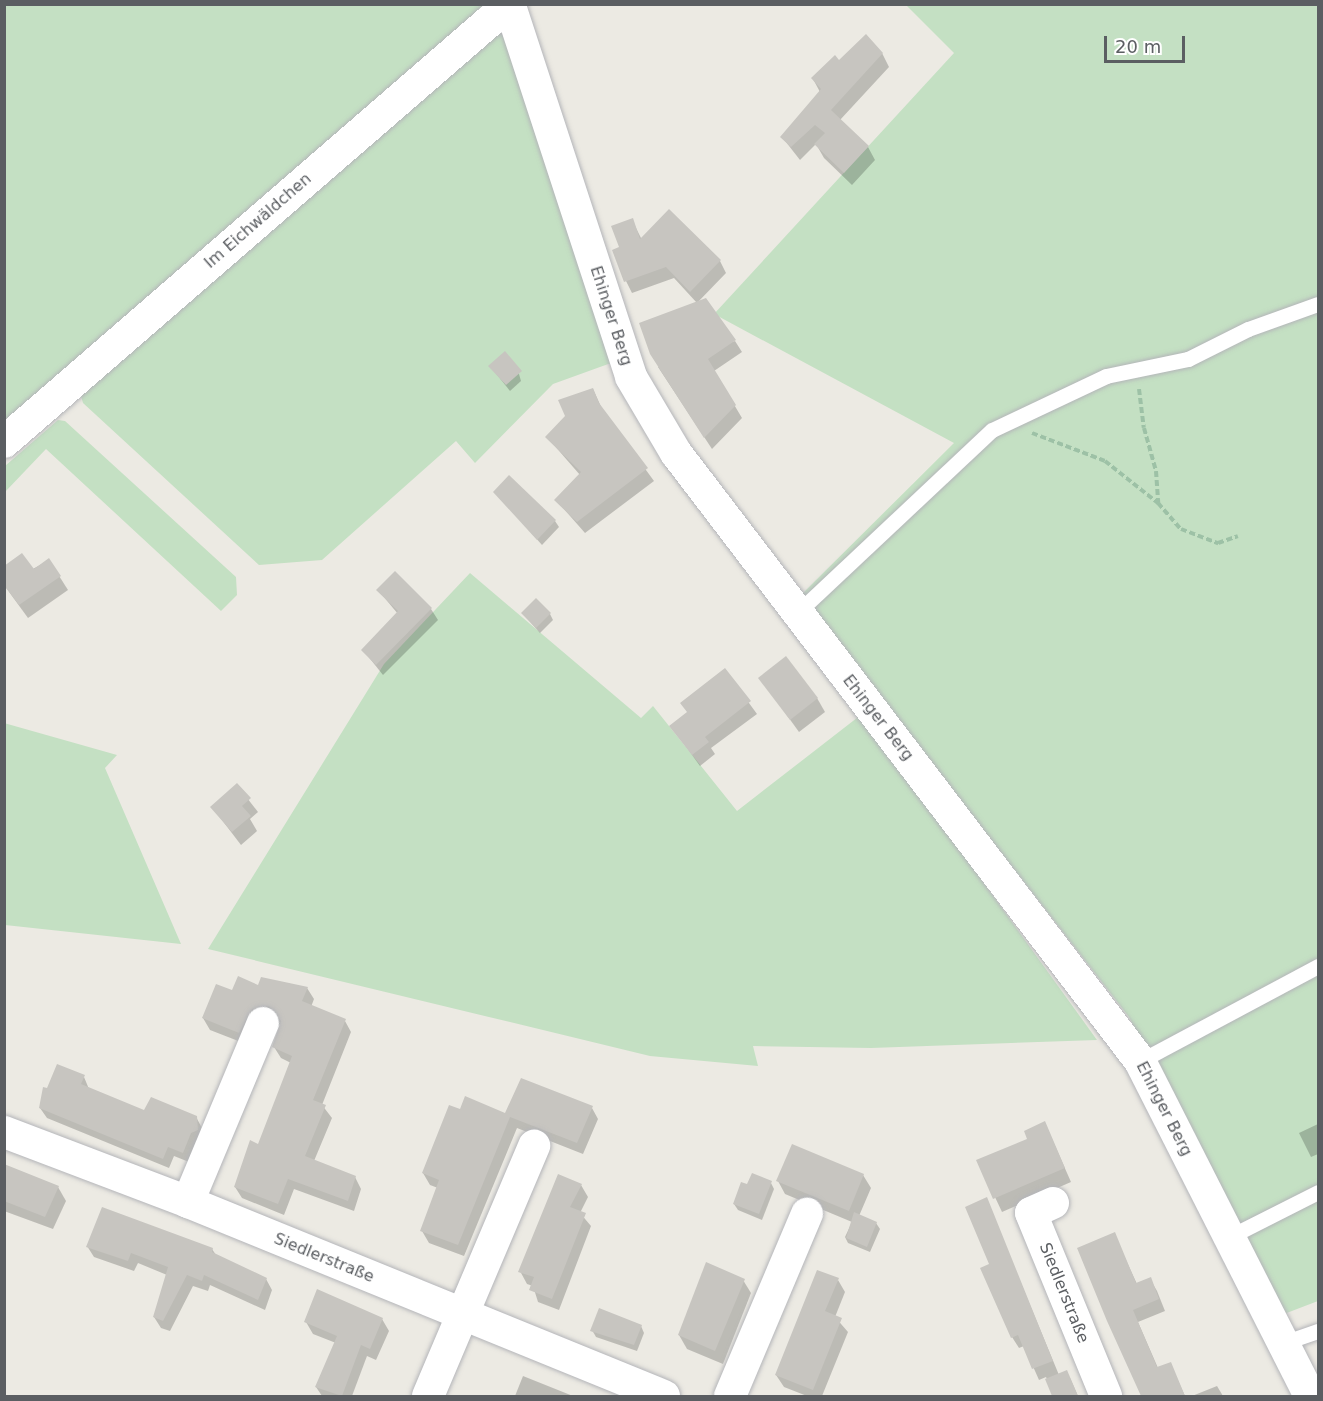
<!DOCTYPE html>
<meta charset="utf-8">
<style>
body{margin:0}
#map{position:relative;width:1323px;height:1401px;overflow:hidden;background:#eceae3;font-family:"DejaVu Sans",sans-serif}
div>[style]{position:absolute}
.green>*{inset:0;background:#c4e0c3}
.shadow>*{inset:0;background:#0003}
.building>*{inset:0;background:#c7c5c0}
.path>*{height:4px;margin-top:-2px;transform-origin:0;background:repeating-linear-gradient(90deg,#9dc1a6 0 6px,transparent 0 9px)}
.roads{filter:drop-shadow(0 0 2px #b4b5b9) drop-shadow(0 0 2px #b4b5b9)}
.service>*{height:15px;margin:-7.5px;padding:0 7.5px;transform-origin:7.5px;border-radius:7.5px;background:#fff}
.minor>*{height:32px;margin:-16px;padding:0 16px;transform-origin:16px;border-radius:16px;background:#fff}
span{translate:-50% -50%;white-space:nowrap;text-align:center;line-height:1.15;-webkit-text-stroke:5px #fff;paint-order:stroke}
.street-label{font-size:16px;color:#5b5e62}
.frame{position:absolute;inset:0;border:6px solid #5b5e62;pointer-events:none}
.scale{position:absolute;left:1104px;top:36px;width:81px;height:27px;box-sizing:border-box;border:3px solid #5b5e62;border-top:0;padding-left:8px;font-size:18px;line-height:21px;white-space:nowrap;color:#5b5e62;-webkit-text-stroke:4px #fff;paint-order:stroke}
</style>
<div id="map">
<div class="green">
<div style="clip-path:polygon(5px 5px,487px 5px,5px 425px)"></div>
<div style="clip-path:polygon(906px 5px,1318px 5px,1318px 1301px,1284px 1314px,1129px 1017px,801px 595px,954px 443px,714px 314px,954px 53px)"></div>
<div style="clip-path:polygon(495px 29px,511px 31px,611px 363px,553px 384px,475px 463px,456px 441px,322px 560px,259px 565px,83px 403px,81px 396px)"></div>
<div style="clip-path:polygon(58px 420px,65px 421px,236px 577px,237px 595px,221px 611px,46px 449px,5px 492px,5px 466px)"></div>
<div style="clip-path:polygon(470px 573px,641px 718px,653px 706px,737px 811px,862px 714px,1097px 1040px,871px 1048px,753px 1046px,758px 1066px,650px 1056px,208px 949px,384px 664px)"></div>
<div style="clip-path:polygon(4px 723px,117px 755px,105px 768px,181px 944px,5px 925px)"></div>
</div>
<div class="shadow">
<div style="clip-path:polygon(882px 53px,889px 67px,840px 120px,868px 147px,875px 160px,852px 185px,824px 158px,816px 144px,800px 160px,782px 137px,820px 92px,813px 79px,839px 62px)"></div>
<div style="clip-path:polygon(632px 220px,642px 240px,720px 261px,726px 273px,697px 303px,674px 278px,632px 293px,626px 281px,621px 248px)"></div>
<div style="clip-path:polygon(735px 341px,742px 352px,714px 371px,742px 418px,712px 449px,658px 367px)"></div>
<div style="clip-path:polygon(490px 366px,517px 367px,521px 381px,510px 391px)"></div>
<div style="clip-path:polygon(593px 389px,603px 411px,654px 481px,585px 533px,556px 500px,580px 475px,547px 437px)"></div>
<div style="clip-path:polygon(495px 492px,555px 521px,559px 527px,542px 545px)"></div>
<div style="clip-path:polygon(49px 560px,68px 590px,28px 618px,4px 585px)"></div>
<div style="clip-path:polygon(378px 590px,431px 609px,438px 620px,383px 675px,363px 650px,398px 614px)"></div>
<div style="clip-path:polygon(523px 614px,550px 614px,553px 620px,540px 633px)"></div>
<div style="clip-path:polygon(725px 670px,757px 714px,711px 748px,715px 754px,700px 766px,671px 726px,688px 713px)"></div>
<div style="clip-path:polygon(760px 678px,817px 698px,825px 712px,799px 732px)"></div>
<div style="clip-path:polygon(237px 785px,258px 812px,250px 819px,257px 831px,241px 845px,212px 807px)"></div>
<div style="clip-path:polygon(259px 987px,307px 988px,314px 999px,311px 1007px,345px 1021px,351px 1032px,322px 1105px,332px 1118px,314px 1161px,355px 1177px,361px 1189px,354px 1211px,294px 1189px,284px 1215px,242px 1198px,235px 1187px,259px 1146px,291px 1063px,281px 1058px,274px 1047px,281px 1030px,277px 1017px,246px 1044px,210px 1030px,203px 1018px,232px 992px)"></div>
<div style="clip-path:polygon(84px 1077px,89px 1089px,145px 1112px,196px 1117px,202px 1128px,189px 1162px,174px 1156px,169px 1168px,47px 1118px,40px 1108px)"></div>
<div style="clip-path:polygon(592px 1108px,598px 1119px,583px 1154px,517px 1128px,464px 1256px,429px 1243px,422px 1231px,438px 1188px,430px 1185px,423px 1173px,460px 1111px,506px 1115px)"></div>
<div style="clip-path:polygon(1045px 1123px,1071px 1182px,1002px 1212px,978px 1161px,1029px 1140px)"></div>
<div style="clip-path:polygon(1318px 1124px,1318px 1154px,1311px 1157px,1299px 1133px)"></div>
<div style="clip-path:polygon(4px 1166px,58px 1187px,66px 1201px,53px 1229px,4px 1211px)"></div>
<div style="clip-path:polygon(863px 1175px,871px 1188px,859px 1216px,876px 1223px,880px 1229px,870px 1252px,848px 1243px,845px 1237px,852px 1222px,785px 1194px,778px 1181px)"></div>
<div style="clip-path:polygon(771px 1183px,774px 1189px,762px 1220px,738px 1210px,734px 1204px,748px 1186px)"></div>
<div style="clip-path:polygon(581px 1185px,588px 1197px,580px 1213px,591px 1226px,559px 1310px,538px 1302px,533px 1286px,527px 1284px,520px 1271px)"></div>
<div style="clip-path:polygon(986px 1199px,1059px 1375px,1070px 1378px,1078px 1396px,1054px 1396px,1046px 1377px,1039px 1380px,1024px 1346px,1019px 1348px,1012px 1337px,982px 1268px,991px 1265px)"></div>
<div style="clip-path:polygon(1114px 1234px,1137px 1284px,1150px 1279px,1157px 1291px,1165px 1311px,1138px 1322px,1158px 1368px,1170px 1363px,1185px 1396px,1142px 1396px,1079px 1249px)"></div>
<div style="clip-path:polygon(87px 1246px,212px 1249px,216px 1255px,266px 1279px,272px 1290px,265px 1310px,210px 1285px,208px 1291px,193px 1286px,170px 1331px,161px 1328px,154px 1317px,167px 1275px,138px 1263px,134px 1271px,94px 1257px)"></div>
<div style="clip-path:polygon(743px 1280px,751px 1293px,723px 1364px,687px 1349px,679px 1335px)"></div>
<div style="clip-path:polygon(838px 1280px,845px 1292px,835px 1317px,848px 1332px,822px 1396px,807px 1396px,784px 1387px,776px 1375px)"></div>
<div style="clip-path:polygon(382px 1319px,389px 1331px,376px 1360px,367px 1356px,352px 1396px,322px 1396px,316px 1387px,336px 1343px,313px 1334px,306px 1322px)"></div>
<div style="clip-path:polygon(641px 1326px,644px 1333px,637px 1351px,596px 1337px,592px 1330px)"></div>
<div style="clip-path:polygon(523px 1376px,573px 1396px,515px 1396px)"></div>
<div style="clip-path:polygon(1217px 1386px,1223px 1396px,1192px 1396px)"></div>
</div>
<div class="building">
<div style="clip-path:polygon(866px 34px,883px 53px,831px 110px,869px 146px,844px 173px,814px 144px,825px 133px,815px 125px,791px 147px,780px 137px,821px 89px,811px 78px,835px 55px,839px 60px)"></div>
<div style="clip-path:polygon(669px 209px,721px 260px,690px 292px,666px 267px,624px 282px,612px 250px,619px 247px,611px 226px,633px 218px,640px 239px)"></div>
<div style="clip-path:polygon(706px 298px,736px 340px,708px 359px,736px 405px,704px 438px,650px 354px,639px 323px)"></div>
<div style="clip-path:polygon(505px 351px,522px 371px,506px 385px,488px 366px)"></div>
<div style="clip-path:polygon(593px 388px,599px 403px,648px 468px,577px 522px,554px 500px,581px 472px,545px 437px,565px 416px,558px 400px)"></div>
<div style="clip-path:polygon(509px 475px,556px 520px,537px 540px,493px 492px)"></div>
<div style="clip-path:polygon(22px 553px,34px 569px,49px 558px,61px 576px,19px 605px,4px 585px,4px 566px)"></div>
<div style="clip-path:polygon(395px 571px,432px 608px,376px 665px,361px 650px,398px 611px,376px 590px)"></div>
<div style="clip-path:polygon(536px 598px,551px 613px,536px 628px,521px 613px)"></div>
<div style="clip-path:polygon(786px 656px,818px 698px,790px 720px,758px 678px)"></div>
<div style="clip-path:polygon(725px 668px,751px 701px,705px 737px,709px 742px,692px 755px,669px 726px,687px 712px,680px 703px)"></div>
<div style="clip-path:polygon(237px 783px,251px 798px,242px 806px,251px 816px,232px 832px,210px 807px)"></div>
<div style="clip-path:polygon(238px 976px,258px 985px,261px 977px,308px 987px,302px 1001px,346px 1019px,313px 1100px,326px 1105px,305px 1156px,356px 1176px,348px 1201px,288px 1179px,278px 1204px,234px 1187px,250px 1140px,258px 1144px,292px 1056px,272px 1047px,281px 1021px,269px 1006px,252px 1009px,239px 1033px,202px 1018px,216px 984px,232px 990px)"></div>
<div style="clip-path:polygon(57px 1064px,85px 1075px,81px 1084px,144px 1110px,151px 1097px,197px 1116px,198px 1130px,191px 1133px,183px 1153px,168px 1147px,163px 1159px,39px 1108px,43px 1087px,47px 1088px)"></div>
<div style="clip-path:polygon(521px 1078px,593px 1106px,577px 1143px,510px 1117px,458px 1245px,420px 1231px,439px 1180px,422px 1173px,449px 1105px,460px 1109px,465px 1096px,505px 1113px)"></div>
<div style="clip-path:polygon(1045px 1121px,1065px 1168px,993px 1199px,976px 1160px,1027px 1139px,1024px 1131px)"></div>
<div style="clip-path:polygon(792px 1144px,864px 1174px,849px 1211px,776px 1181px)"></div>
<div style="clip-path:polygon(4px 1164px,59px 1186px,45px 1217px,4px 1201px)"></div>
<div style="clip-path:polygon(752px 1173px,772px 1181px,759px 1214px,733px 1204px,741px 1182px,747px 1184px)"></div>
<div style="clip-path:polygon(558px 1174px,582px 1184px,570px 1207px,586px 1213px,552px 1299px,529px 1290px,534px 1277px,518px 1272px)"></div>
<div style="clip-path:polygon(987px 1197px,1053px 1361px,1032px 1369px,1018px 1335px,1011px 1338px,980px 1268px,989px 1264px,965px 1207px)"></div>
<div style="clip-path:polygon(102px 1207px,213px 1248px,212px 1252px,267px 1278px,258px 1300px,204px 1275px,202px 1281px,187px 1275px,163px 1321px,153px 1317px,168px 1267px,131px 1253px,128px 1261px,86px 1247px)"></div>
<div style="clip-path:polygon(854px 1212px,877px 1222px,867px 1247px,846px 1238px)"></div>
<div style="clip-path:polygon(1115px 1232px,1136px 1283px,1151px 1277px,1159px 1299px,1133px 1310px,1157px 1367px,1171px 1362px,1185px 1396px,1141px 1396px,1107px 1321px,1077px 1248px)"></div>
<div style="clip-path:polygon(706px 1262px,745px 1279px,715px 1351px,678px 1335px)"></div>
<div style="clip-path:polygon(817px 1270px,839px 1278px,825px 1311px,842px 1318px,813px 1390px,775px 1375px)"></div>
<div style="clip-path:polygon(317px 1289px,383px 1318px,370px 1349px,361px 1345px,342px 1396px,315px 1387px,337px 1336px,304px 1322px)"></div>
<div style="clip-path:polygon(599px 1308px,642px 1325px,634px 1345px,590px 1331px)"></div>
<div style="clip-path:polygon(1067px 1370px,1078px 1396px,1052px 1396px,1045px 1379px)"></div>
</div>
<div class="path">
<div style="left:1139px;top:389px;width:39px;rotate:83deg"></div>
<div style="left:1144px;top:428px;width:45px;rotate:74.4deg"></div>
<div style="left:1156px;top:471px;width:32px;rotate:86deg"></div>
<div style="left:1032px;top:433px;width:78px;rotate:21deg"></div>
<div style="left:1105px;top:461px;width:68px;rotate:38.4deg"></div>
<div style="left:1158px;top:503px;width:35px;rotate:49deg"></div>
<div style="left:1181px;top:529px;width:40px;rotate:21deg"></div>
<div style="left:1218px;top:543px;width:21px;rotate:-19deg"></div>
</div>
<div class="roads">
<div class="service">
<div style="left:797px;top:613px;width:267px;rotate:-43.2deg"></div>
<div style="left:992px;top:430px;width:126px;rotate:-25.3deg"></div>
<div style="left:1106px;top:376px;width:84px;rotate:-11.7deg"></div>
<div style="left:1188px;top:359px;width:67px;rotate:-26.6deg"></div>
<div style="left:1248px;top:329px;width:74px;rotate:-19.7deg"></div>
<div style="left:1140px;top:1061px;width:202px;rotate:-28.1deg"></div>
<div style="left:1229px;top:1237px;width:100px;rotate:-26.8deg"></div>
<div style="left:1283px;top:1343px;width:37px;rotate:-19deg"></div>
</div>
<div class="minor">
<div style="left:4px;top:442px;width:644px;rotate:-40.91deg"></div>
<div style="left:491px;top:20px;width:23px;rotate:-29deg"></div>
<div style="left:511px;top:9px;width:387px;rotate:71.9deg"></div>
<div style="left:631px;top:377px;width:88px;rotate:59.4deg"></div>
<div style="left:676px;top:453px;width:765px;rotate:52.65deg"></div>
<div style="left:1140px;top:1061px;width:376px;rotate:63.1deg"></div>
<div style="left:4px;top:1132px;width:197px;rotate:20.8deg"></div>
<div style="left:188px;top:1202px;width:514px;rotate:22.17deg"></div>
<div style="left:188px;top:1202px;width:194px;rotate:-67.3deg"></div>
<div style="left:1053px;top:1203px;width:24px;rotate:156deg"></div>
<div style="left:1031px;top:1213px;width:198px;rotate:67.7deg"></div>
<div style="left:428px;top:1396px;width:272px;rotate:-67deg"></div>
<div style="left:730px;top:1396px;width:198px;rotate:-67.1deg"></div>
</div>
</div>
<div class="street-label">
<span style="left:258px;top:221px;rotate:-41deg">Im Eichwäldchen</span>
<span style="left:611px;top:316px;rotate:72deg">Ehinger Berg</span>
<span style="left:878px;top:718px;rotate:52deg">Ehinger Berg</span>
<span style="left:1164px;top:1109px;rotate:63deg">Ehinger Berg</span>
<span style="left:324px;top:1258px;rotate:22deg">Siedlerstraße</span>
<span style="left:1064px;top:1293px;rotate:68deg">Siedlerstraße</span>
</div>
<div class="frame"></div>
<div class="scale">20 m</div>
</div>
